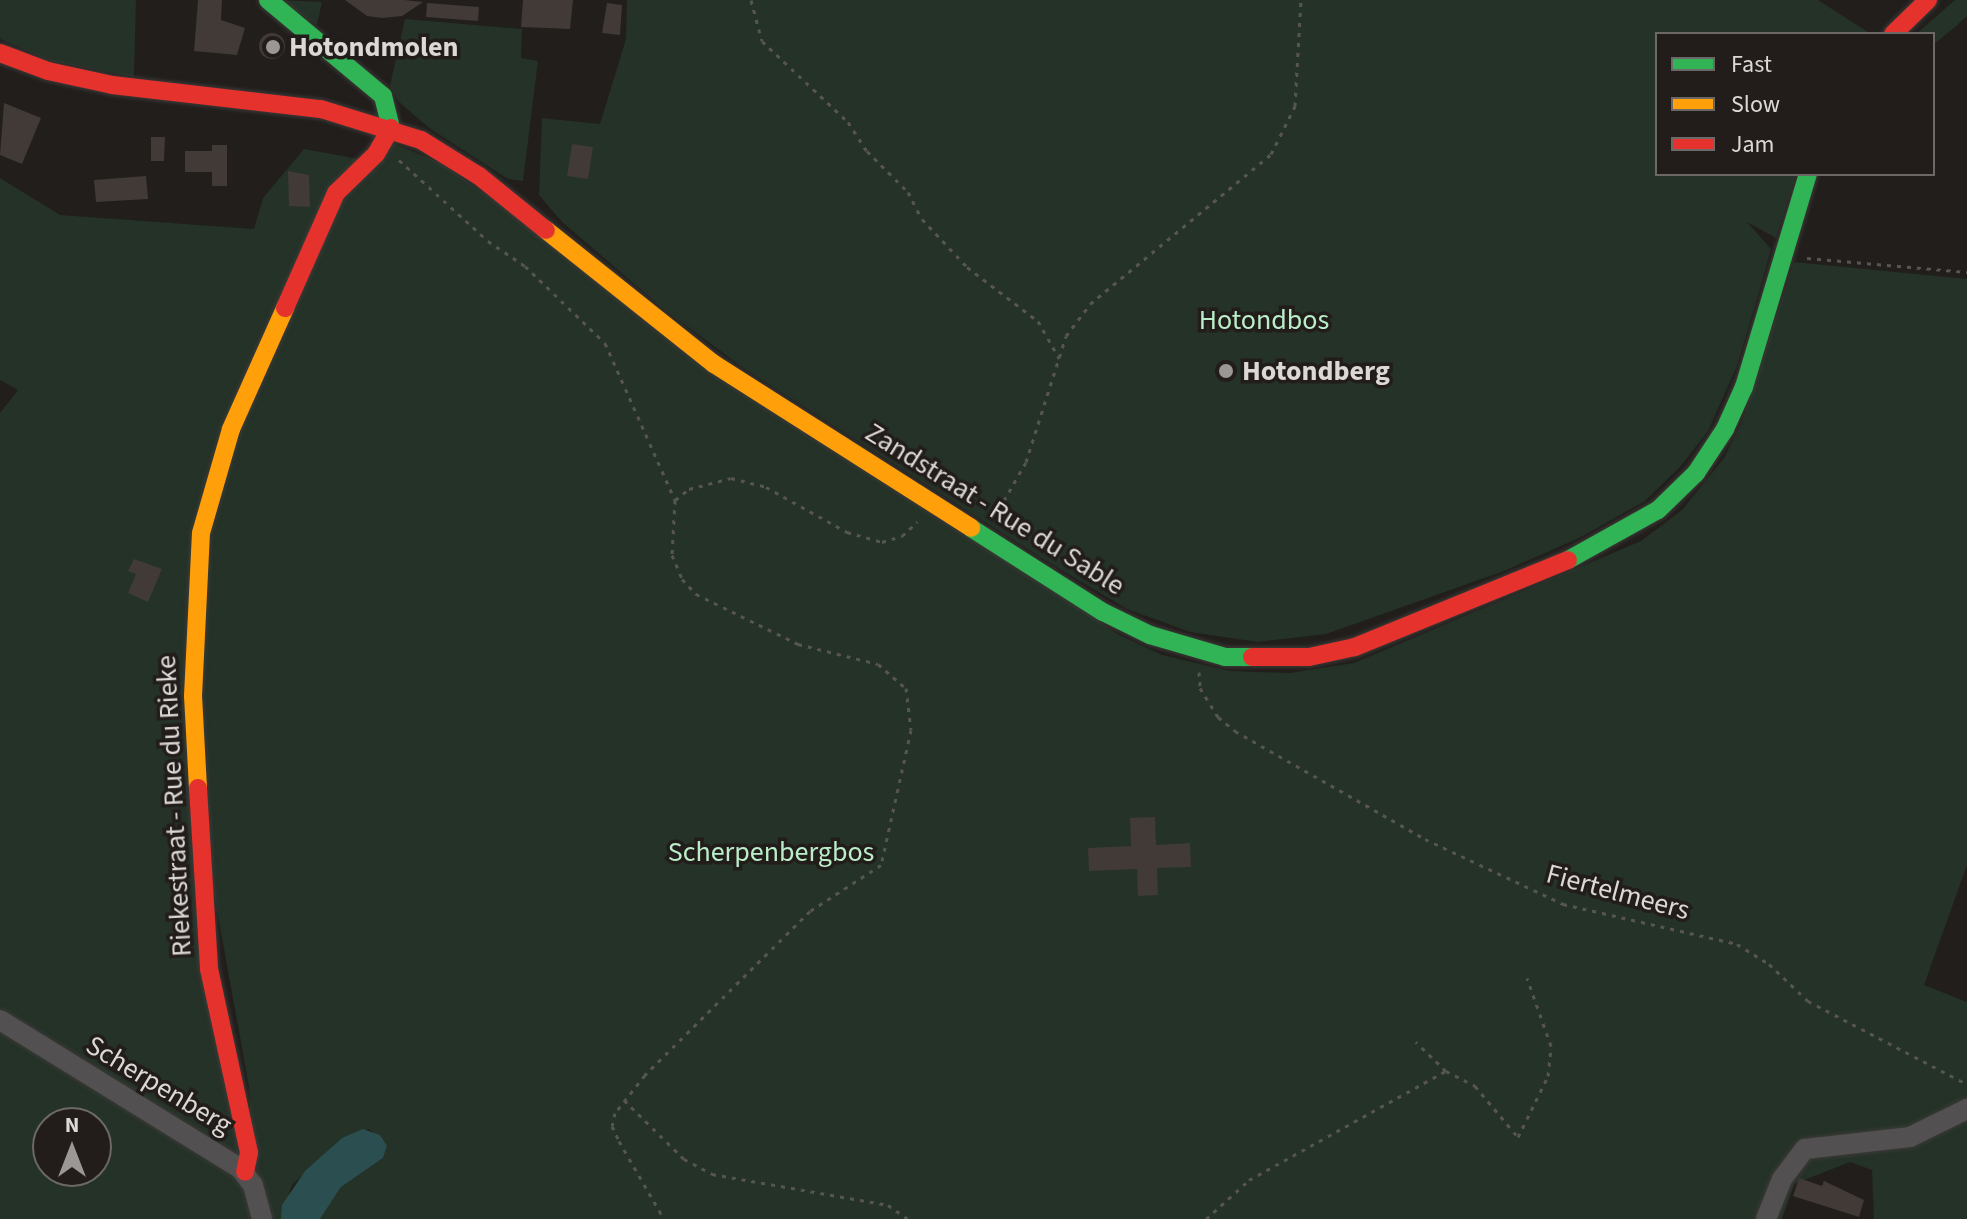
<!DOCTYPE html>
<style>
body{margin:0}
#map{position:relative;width:1967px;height:1219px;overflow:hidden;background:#211e1c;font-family:"Source Sans 3",sans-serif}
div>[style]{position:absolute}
.green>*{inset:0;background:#243227}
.water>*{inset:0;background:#2b4e50}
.building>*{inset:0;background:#413a37}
.round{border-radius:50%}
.path>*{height:3px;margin-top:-1.5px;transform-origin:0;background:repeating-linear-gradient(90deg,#575554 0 4px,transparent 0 10px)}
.roads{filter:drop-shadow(0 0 2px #3c3a38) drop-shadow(0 0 2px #3c3a38)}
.street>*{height:20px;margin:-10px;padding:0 10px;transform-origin:10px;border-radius:10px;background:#525050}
.fast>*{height:18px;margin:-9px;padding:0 9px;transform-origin:9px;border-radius:9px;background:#30b455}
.slow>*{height:18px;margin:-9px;padding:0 9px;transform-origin:9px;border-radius:9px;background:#ff9f0a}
.jam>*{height:18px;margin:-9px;padding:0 9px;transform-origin:9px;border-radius:9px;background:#e5322d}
.dots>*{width:22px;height:22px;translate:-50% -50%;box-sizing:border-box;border:4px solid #221d1b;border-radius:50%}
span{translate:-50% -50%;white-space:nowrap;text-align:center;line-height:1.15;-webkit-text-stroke:7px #221d1b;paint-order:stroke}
.poi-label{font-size:28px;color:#dbd8d6;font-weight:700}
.left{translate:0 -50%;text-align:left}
.park-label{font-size:28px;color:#baeec9}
.street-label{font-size:28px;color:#dbd8d6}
.legend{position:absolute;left:1655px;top:32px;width:280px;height:144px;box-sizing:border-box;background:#221d1b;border:2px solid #6c6866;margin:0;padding:10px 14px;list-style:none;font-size:24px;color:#dbd8d6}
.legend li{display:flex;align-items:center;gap:16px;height:40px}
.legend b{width:40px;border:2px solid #6c6866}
.north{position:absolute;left:32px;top:1107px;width:80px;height:80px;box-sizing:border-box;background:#221d1b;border:2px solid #6c6866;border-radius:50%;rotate:0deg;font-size:22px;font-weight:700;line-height:32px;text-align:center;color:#dbd8d6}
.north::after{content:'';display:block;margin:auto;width:28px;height:36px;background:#9a9795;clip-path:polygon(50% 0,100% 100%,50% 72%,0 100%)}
</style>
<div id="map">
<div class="green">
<div style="clip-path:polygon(0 0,136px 0,134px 77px,51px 61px,0 39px)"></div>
<div style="clip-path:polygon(280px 0,322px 2px,317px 25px)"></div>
<div style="clip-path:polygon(627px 0,1818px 0,1871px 34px,1657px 34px,1657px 174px,1796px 174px,1776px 238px,1747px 222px,1771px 249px,1762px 282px,1737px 366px,1708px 431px,1680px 467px,1645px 501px,1579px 538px,1504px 571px,1326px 634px,1258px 642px,1190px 632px,1127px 609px,1048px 562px,745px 369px,665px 310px,562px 222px,539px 195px,542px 118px,600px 124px,626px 39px)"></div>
<div style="clip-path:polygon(1955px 0,1967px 0,1967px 16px,1955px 27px,1933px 45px,1933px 34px,1916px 34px)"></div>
<div style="clip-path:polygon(405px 19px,522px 29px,521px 58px,538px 61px,523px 181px,508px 179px,429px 128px,398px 101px,390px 85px)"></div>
<div style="clip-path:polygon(379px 137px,442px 164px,1119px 635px,1162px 655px,1230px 671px,1290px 673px,1354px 663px,1641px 541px,1682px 510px,1724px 458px,1742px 422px,1794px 262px,1967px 279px,1967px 865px,1924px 985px,1967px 1002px,1967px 1219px,1874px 1219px,1872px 1170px,1850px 1162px,1794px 1184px,1782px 1219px,320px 1219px,341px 1187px,383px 1158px,387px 1146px,369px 1129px,342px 1138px,292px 1185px,281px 1219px,268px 1219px,252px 1150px,249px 1087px,192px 772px,242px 1158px,0 1013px,0 413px,18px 390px,0 380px,0 178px,60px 215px,254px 229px,263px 198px,304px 149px,364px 160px)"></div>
<div style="clip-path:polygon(evenodd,0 1029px,242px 1172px,259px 1219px,0 1219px,0 1029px,48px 1123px,96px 1123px,96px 1171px,48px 1171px,48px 1123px)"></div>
</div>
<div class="water">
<div style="clip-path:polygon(363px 1129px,380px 1135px,387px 1146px,383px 1158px,341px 1187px,320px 1219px,281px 1219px,282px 1205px,305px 1171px,342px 1138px)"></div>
</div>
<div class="building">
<div style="clip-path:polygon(198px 0,222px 0,221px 20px,245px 28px,237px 55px,194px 51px)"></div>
<div style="clip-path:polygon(345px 0,404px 0,423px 2px,402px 16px,382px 18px,367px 16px)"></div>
<div style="clip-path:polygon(523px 0,573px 0,570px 29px,521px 27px)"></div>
<div style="clip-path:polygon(427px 3px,479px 7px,478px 21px,426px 17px)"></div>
<div style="clip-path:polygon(607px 3px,622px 5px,620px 35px,602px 33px)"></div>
<div class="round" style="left:259px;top:33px;width:26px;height:26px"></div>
<div style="clip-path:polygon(4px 103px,41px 118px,22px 164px,0 155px)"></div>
<div style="clip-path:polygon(151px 137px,165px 137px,164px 161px,151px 161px)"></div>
<div style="clip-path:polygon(572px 144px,593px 147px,588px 179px,567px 176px)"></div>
<div style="clip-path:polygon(212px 145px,227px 145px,227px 186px,212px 186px,212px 172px,185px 172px,185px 151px,212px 151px)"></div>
<div style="clip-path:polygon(288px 171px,309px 175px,310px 207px,289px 206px)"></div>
<div style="clip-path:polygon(146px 176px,148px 199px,96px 202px,94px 180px)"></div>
<div style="clip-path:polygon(134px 559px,162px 569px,148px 602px,128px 593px,136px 574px,128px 571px)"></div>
<div style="clip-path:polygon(1155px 817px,1156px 845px,1190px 843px,1191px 867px,1157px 868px,1158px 895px,1138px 896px,1137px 869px,1089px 871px,1088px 848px,1131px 846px,1130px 818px)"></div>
<div style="clip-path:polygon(1799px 1178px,1822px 1186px,1824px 1181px,1864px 1200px,1859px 1217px,1793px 1196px)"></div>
</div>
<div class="path">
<div style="left:751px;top:0;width:42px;rotate:75deg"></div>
<div style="left:762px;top:41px;width:118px;rotate:43.3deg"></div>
<div style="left:848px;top:122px;width:35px;rotate:57deg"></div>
<div style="left:867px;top:151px;width:58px;rotate:45deg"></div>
<div style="left:908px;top:192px;width:30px;rotate:63deg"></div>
<div style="left:922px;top:219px;width:66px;rotate:46.8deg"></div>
<div style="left:967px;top:267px;width:89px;rotate:37.3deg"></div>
<div style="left:1038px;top:321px;width:43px;rotate:60.4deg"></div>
<div style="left:399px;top:160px;width:120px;rotate:42.3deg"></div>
<div style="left:488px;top:241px;width:45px;rotate:34deg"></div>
<div style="left:525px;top:266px;width:111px;rotate:43.9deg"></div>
<div style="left:605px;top:343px;width:172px;rotate:66deg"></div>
<div style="left:675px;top:500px;width:55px;rotate:93.1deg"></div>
<div style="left:672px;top:555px;width:26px;rotate:67deg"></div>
<div style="left:682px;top:579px;width:21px;rotate:47deg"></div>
<div style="left:696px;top:594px;width:114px;rotate:26.1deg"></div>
<div style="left:798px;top:644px;width:82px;rotate:14deg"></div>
<div style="left:878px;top:664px;width:37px;rotate:41deg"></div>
<div style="left:906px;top:688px;width:42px;rotate:83.2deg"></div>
<div style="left:911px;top:730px;width:138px;rotate:102.5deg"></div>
<div style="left:881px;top:865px;width:85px;rotate:147.1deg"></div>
<div style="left:810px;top:911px;width:233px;rotate:135.2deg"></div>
<div style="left:645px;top:1075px;width:48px;rotate:128.3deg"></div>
<div style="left:615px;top:1113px;width:13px;rotate:103deg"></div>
<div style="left:612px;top:1126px;width:17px;rotate:65deg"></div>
<div style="left:619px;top:1141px;width:90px;rotate:60deg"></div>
<div style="left:1807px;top:258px;width:161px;rotate:5deg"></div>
<div style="left:675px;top:500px;width:18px;rotate:-38deg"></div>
<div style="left:689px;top:489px;width:43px;rotate:-14.7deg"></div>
<div style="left:731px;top:478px;width:36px;rotate:14deg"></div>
<div style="left:766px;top:487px;width:93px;rotate:29.1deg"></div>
<div style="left:847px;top:532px;width:36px;rotate:16deg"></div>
<div style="left:882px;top:542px;width:21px;rotate:-17deg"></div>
<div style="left:902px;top:536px;width:21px;rotate:-43deg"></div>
<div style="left:994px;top:518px;width:64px;rotate:-60.3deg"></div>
<div style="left:1026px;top:462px;width:132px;rotate:-72.4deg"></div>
<div style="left:1066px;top:336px;width:40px;rotate:-53deg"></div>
<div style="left:1090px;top:304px;width:235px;rotate:-39.6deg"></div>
<div style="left:1271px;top:154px;width:54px;rotate:-63.4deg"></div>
<div style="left:1295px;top:106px;width:106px;rotate:-86.8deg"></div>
<div style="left:1199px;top:672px;width:16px;rotate:86deg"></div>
<div style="left:1200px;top:688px;width:34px;rotate:58deg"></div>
<div style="left:1218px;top:717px;width:22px;rotate:39deg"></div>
<div style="left:1235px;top:731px;width:219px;rotate:29.6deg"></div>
<div style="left:1425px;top:839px;width:153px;rotate:25.2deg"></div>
<div style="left:1563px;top:904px;width:179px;rotate:12.9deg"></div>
<div style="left:1737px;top:944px;width:38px;rotate:32deg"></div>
<div style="left:1769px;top:964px;width:54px;rotate:43.5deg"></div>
<div style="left:1808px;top:1001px;width:179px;rotate:27.6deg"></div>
<div style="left:1446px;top:1071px;width:33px;rotate:27deg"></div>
<div style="left:1475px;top:1086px;width:67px;rotate:49.9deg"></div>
<div style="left:1518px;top:1137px;width:68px;rotate:-63.8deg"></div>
<div style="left:1548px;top:1076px;width:30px;rotate:-84deg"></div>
<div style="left:1551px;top:1046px;width:72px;rotate:-109.4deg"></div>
<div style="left:624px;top:1100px;width:84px;rotate:44.5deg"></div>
<div style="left:684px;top:1159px;width:32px;rotate:28deg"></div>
<div style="left:712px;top:1174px;width:179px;rotate:10deg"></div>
<div style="left:888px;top:1205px;width:24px;rotate:35deg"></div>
<div style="left:1206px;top:1219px;width:58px;rotate:-42.2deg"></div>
<div style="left:1249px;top:1180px;width:225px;rotate:-29deg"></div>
<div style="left:1446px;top:1071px;width:42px;rotate:-136deg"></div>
</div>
<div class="roads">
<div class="street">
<div style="left:0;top:1020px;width:282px;rotate:31.7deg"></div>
<div style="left:240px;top:1168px;width:21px;rotate:53deg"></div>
<div style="left:253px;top:1185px;width:35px;rotate:75deg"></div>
<div style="left:1766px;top:1219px;width:43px;rotate:-68.2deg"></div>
<div style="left:1782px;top:1179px;width:38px;rotate:-53deg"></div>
<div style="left:1805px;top:1149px;width:106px;rotate:-6.5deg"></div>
<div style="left:1910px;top:1137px;width:64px;rotate:-26.2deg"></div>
</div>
<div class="fast">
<div style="left:268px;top:0;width:150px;rotate:39.9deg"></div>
<div style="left:383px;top:96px;width:33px;rotate:76deg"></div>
<div style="left:971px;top:528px;width:156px;rotate:32.5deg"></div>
<div style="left:1103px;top:612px;width:52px;rotate:26.1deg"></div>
<div style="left:1150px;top:635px;width:78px;rotate:16.3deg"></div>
<div style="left:1225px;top:657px;width:27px"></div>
<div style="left:1568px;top:560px;width:103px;rotate:-29.1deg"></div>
<div style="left:1658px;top:510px;width:53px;rotate:-44.2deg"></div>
<div style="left:1696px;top:473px;width:53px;rotate:-56.6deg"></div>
<div style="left:1725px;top:429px;width:46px;rotate:-65.7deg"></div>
<div style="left:1744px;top:387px;width:222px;rotate:-73.3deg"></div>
</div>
<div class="slow">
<div style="left:546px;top:230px;width:215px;rotate:38.6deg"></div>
<div style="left:714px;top:364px;width:305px;rotate:32.5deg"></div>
<div style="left:198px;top:788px;width:92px;rotate:-93.1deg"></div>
<div style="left:193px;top:696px;width:163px;rotate:-87.2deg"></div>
<div style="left:201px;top:533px;width:108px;rotate:-73.9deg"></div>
<div style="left:231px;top:429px;width:133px;rotate:-65.9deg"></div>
</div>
<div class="jam">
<div style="left:1893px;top:34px;width:49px;rotate:-44.2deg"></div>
<div style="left:0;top:53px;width:51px;rotate:20.6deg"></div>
<div style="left:48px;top:71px;width:66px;rotate:12.3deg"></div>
<div style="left:112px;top:85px;width:210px;rotate:6.6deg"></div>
<div style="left:321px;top:109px;width:105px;rotate:17.2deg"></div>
<div style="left:421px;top:140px;width:68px;rotate:31.8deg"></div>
<div style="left:479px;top:176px;width:86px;rotate:38.9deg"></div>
<div style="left:285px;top:308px;width:126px;rotate:-66.1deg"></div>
<div style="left:336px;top:193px;width:56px;rotate:-44.3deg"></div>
<div style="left:376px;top:154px;width:30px;rotate:-60deg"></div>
<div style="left:1252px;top:657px;width:57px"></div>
<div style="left:1309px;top:657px;width:47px;rotate:-12.3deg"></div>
<div style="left:1355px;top:647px;width:230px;rotate:-22.2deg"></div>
<div style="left:198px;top:788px;width:181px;rotate:86.5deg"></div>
<div style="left:209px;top:969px;width:188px;rotate:77.7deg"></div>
<div style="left:249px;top:1153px;width:19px;rotate:102deg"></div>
</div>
</div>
<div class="dots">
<div style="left:273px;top:47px;background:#9a9795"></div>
<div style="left:1226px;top:371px;background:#9a9795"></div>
</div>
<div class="poi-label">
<span class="left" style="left:289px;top:47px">Hotondmolen</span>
<span class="left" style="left:1242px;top:371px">Hotondberg</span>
</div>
<div class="park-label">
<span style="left:1264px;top:320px">Hotondbos</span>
<span style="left:771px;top:852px">Scherpenbergbos</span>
</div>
<div class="street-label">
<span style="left:995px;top:509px;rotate:32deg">Zandstraat - Rue du Sable</span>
<span style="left:174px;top:806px;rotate:-93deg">Riekestraat - Rue du Rieke</span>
<span style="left:1618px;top:892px;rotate:15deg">Fiertelmeers</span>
<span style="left:159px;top:1085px;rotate:31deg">Scherpenberg</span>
</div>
<ul class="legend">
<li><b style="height:10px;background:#30b455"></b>Fast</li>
<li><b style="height:10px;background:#ff9f0a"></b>Slow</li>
<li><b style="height:10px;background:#e5322d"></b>Jam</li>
</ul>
<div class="north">N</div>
</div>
